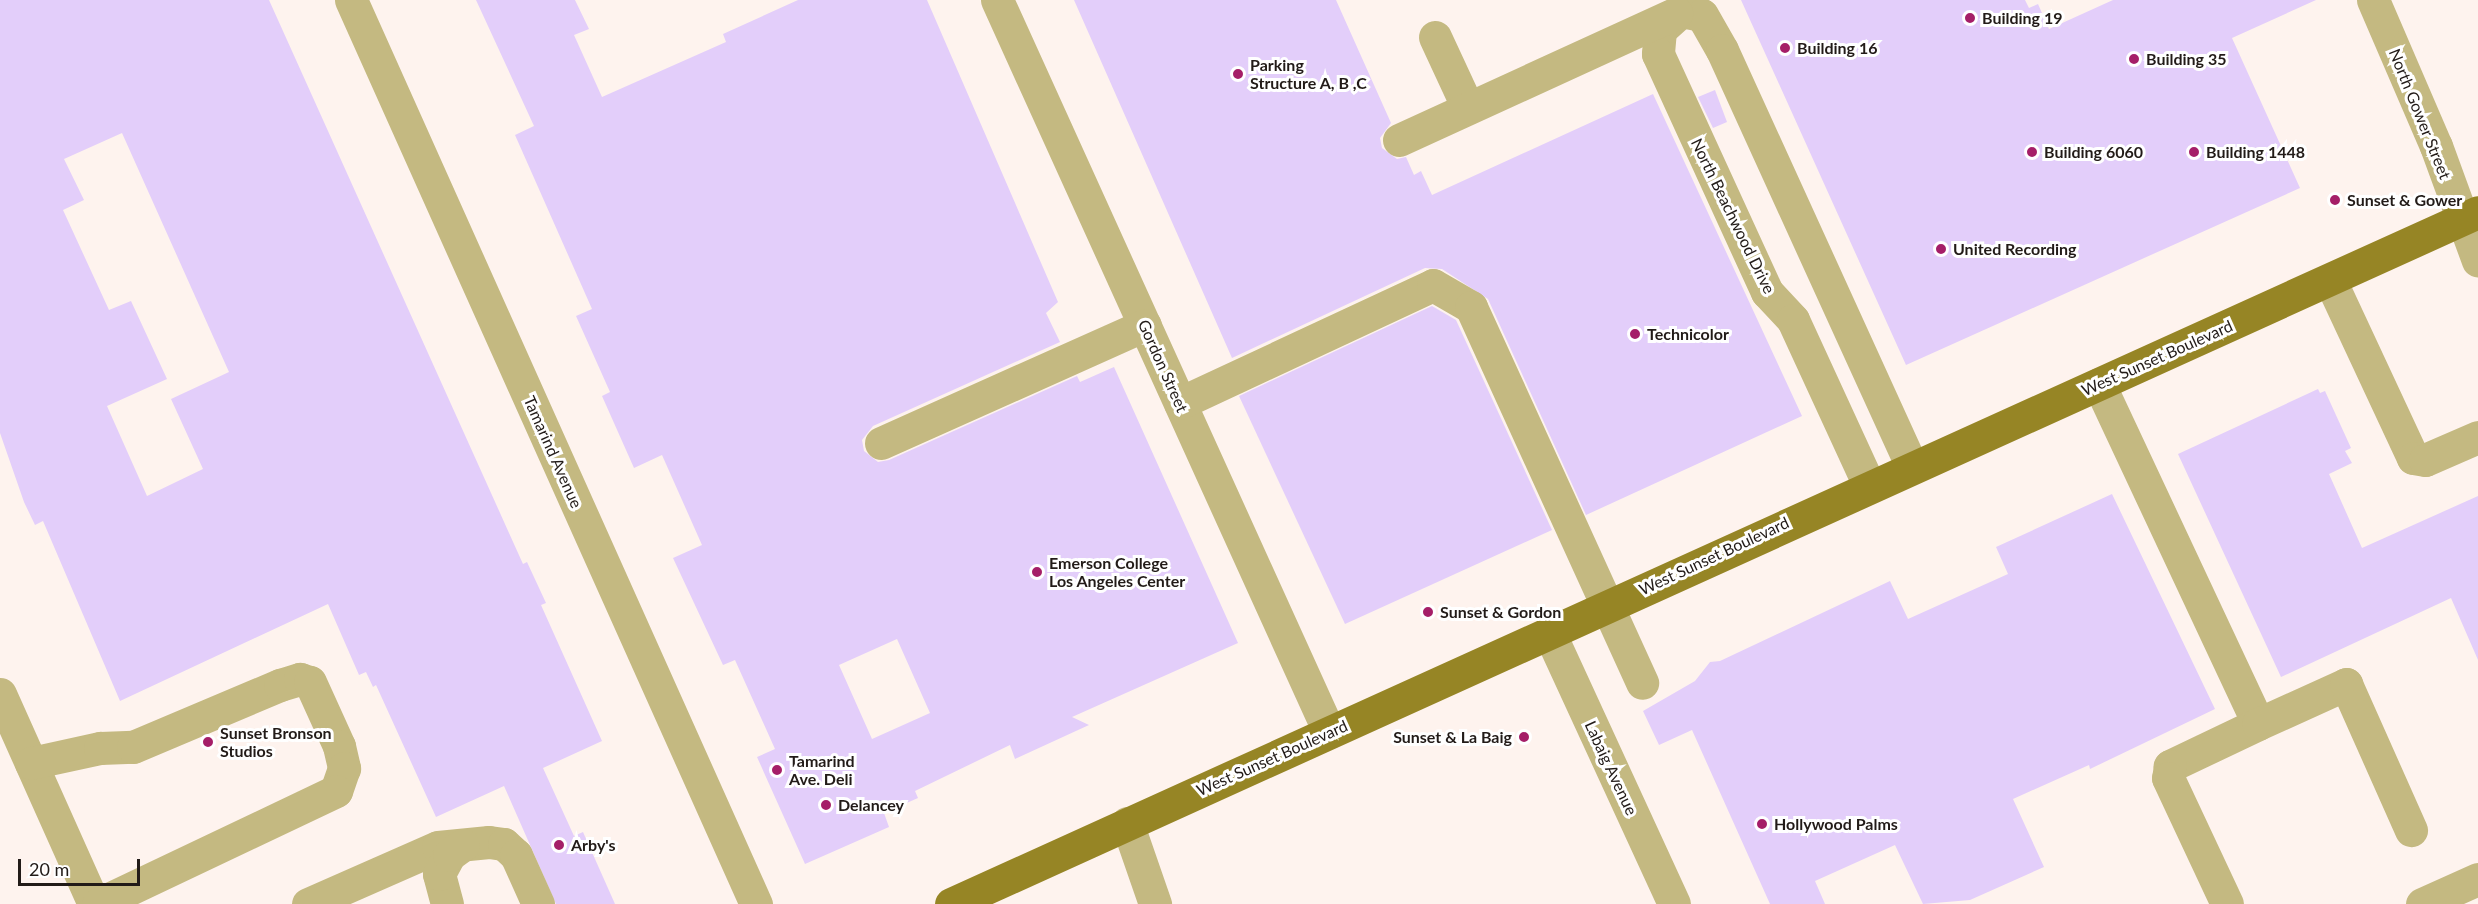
<!DOCTYPE html>
<style>
body{margin:0}
#map{position:relative;width:2478px;height:904px;overflow:hidden;background:#fef3ee;font-family:Lato,sans-serif}
div>[style]{position:absolute}
.building>*{inset:0;background:#e3cefa}
.minor>*{height:33px;margin:-16.5px;padding:0 16.5px;transform-origin:16.5px;border-radius:16.5px;background:#c4b981}
.major>*{height:33px;margin:-16.5px;padding:0 16.5px;transform-origin:16.5px;border-radius:16.5px;background:#968525}
.dots>*{width:16px;height:16px;translate:-50% -50%;box-sizing:border-box;border:3px solid #fff;border-radius:50%}
span{translate:-50% -50%;white-space:nowrap;text-align:center;line-height:1.15;-webkit-text-stroke:6px #fff;paint-order:stroke}
.poi-label{font-size:16px;color:#221b18;font-weight:700}
.left{translate:0 -50%;text-align:left}
.right{translate:-100% -50%;text-align:right}
.street-label{font-size:16px;color:#221b18}
.scale{position:absolute;left:18px;top:859px;width:122px;height:27px;box-sizing:border-box;border:3px solid #221b18;border-top:0;padding-left:8px;font-size:18px;line-height:21px;white-space:nowrap;color:#221b18;-webkit-text-stroke:4px #fff;paint-order:stroke}
</style>
<div id="map">
<div class="building">
<div style="clip-path:polygon(evenodd,0 0,269px 0,523px 564px,527px 562px,546px 603px,541px 605px,602px 741px,543px 768px,574px 836px,583px 832px,615px 904px,556px 904px,504px 786px,436px 817px,376px 685px,373px 687px,366px 672px,359px 675px,328px 604px,120px 701px,43px 521px,35px 525px,24px 502px,0 433px,0 0,122px 133px,229px 372px,171px 399px,203px 469px,147px 496px,107px 406px,167px 379px,131px 301px,109px 310px,63px 210px,84px 200px,64px 159px,122px 133px)"></div>
<div style="clip-path:polygon(evenodd,476px 0,575px 0,589px 29px,574px 35px,602px 97px,726px 42px,723px 34px,798px 0,927px 0,1058px 302px,1046px 313px,1060px 342px,873px 426px,862px 440px,864px 451px,878px 462px,889px 460px,1077px 376px,1080px 382px,1114px 367px,1238px 643px,1072px 717px,1089px 725px,1015px 759px,1010px 745px,915px 791px,918px 798px,884px 813px,889px 827px,805px 864px,757px 757px,775px 749px,735px 660px,723px 665px,673px 558px,702px 545px,662px 455px,634px 468px,602px 396px,610px 392px,576px 316px,592px 309px,515px 135px,534px 126px,476px 0,897px 639px,930px 713px,872px 739px,839px 665px,897px 639px)"></div>
<div style="clip-path:polygon(1074px 0,1336px 0,1391px 123px,1380px 138px,1382px 148px,1397px 159px,1406px 157px,1414px 175px,1421px 171px,1432px 195px,1653px 94px,1802px 416px,1586px 515px,1488px 299px,1442px 269px,1425px 268px,1232px 358px)"></div>
<div style="clip-path:polygon(1741px 0,2025px 0,2029px 8px,2038px 4px,2049px 29px,2113px 0,2316px 0,2232px 38px,2300px 188px,1906px 365px)"></div>
<div style="clip-path:polygon(1715px 90px,1727px 122px,1713px 128px,1698px 97px)"></div>
<div style="clip-path:polygon(1432px 306px,1456px 320px,1552px 530px,1345px 624px,1239px 396px)"></div>
<div style="clip-path:polygon(2318px 389px,2320px 393px,2325px 391px,2351px 448px,2345px 451px,2352px 463px,2329px 474px,2362px 548px,2478px 496px,2478px 660px,2451px 598px,2281px 677px,2178px 454px)"></div>
<div style="clip-path:polygon(2112px 494px,2215px 709px,2090px 769px,2089px 765px,2013px 799px,2044px 867px,1970px 900px,1923px 904px,1895px 845px,1815px 881px,1825px 904px,1770px 904px,1692px 730px,1659px 745px,1643px 711px,1695px 681px,1710px 662px,1720px 661px,1890px 581px,1908px 619px,2008px 574px,1996px 547px)"></div>
</div>
<div class="minor">
<div style="left:351px;top:0;width:991px;rotate:65.87deg"></div>
<div style="left:997px;top:0;width:804px;rotate:65.6deg"></div>
<div style="left:2373px;top:0;width:159px;rotate:66.7deg"></div>
<div style="left:2436px;top:146px;width:122px;rotate:69.9deg"></div>
<div style="left:1681px;top:11px;width:28px;rotate:138deg"></div>
<div style="left:1660px;top:30px;width:24px;rotate:95deg"></div>
<div style="left:1658px;top:54px;width:262px;rotate:65.4deg"></div>
<div style="left:1767px;top:292px;width:38px;rotate:47deg"></div>
<div style="left:1793px;top:320px;width:182px;rotate:65.3deg"></div>
<div style="left:1681px;top:11px;width:21px;rotate:11deg"></div>
<div style="left:1702px;top:15px;width:40px;rotate:60.3deg"></div>
<div style="left:1722px;top:50px;width:458px;rotate:65.5deg"></div>
<div style="left:1435px;top:37px;width:78px;rotate:65.1deg"></div>
<div style="left:1399px;top:140px;width:305px;rotate:-24.6deg"></div>
<div style="left:2330px;top:280px;width:196px;rotate:65deg"></div>
<div style="left:2413px;top:458px;width:12px;rotate:9deg"></div>
<div style="left:2425px;top:460px;width:58px;rotate:-23.5deg"></div>
<div style="left:2099px;top:384px;width:375px;rotate:64.9deg"></div>
<div style="left:2258px;top:724px;width:98px;rotate:154.5deg"></div>
<div style="left:2170px;top:766px;width:12px;rotate:99deg"></div>
<div style="left:2168px;top:778px;width:139px;rotate:64.9deg"></div>
<div style="left:1180px;top:403px;width:279px;rotate:-25deg"></div>
<div style="left:1433px;top:285px;width:44px;rotate:30.1deg"></div>
<div style="left:1471px;top:307px;width:413px;rotate:65.5deg"></div>
<div style="left:881px;top:443px;width:289px;rotate:-24.1deg"></div>
<div style="left:1549px;top:632px;width:299px;rotate:65.3deg"></div>
<div style="left:0;top:694px;width:230px;rotate:65.9deg"></div>
<div style="left:2258px;top:724px;width:97px;rotate:-24.4deg"></div>
<div style="left:2346px;top:684px;width:160px;rotate:66deg"></div>
<div style="left:31px;top:763px;width:71px;rotate:-12.3deg"></div>
<div style="left:100px;top:748px;width:33px;rotate:-2deg"></div>
<div style="left:133px;top:747px;width:160px;rotate:-22.9deg"></div>
<div style="left:280px;top:685px;width:21px;rotate:-17deg"></div>
<div style="left:300px;top:679px;width:10px;rotate:17deg"></div>
<div style="left:310px;top:682px;width:70px;rotate:65.6deg"></div>
<div style="left:339px;top:746px;width:23px;rotate:77deg"></div>
<div style="left:344px;top:768px;width:24px;rotate:109deg"></div>
<div style="left:336px;top:791px;width:263px;rotate:154.6deg"></div>
<div style="left:1127px;top:823px;width:86px;rotate:70.9deg"></div>
<div style="left:308px;top:904px;width:142px;rotate:-23.7deg"></div>
<div style="left:438px;top:847px;width:51px;rotate:-5.6deg"></div>
<div style="left:489px;top:842px;width:15px;rotate:8deg"></div>
<div style="left:504px;top:844px;width:16px;rotate:43deg"></div>
<div style="left:516px;top:855px;width:54px;rotate:65.8deg"></div>
<div style="left:447px;top:904px;width:31px;rotate:-105deg"></div>
<div style="left:439px;top:874px;width:21px;rotate:-62deg"></div>
<div style="left:449px;top:855px;width:17px;rotate:-36deg"></div>
<div style="left:2422px;top:904px;width:61px;rotate:-24.1deg"></div>
</div>
<div class="major">
<div style="left:951px;top:904px;width:1676px;rotate:-24.38deg"></div>
</div>
<div class="dots">
<div style="left:1970px;top:18px;background:#a51e68"></div>
<div style="left:1785px;top:48px;background:#a51e68"></div>
<div style="left:2134px;top:59px;background:#a51e68"></div>
<div style="left:1238px;top:74px;background:#a51e68"></div>
<div style="left:2032px;top:152px;background:#a51e68"></div>
<div style="left:2194px;top:152px;background:#a51e68"></div>
<div style="left:2335px;top:200px;background:#a51e68"></div>
<div style="left:1941px;top:249px;background:#a51e68"></div>
<div style="left:1635px;top:334px;background:#a51e68"></div>
<div style="left:1037px;top:572px;background:#a51e68"></div>
<div style="left:1428px;top:612px;background:#a51e68"></div>
<div style="left:1524px;top:737px;background:#a51e68"></div>
<div style="left:208px;top:742px;background:#a51e68"></div>
<div style="left:777px;top:770px;background:#a51e68"></div>
<div style="left:826px;top:805px;background:#a51e68"></div>
<div style="left:1762px;top:824px;background:#a51e68"></div>
<div style="left:559px;top:845px;background:#a51e68"></div>
</div>
<div class="poi-label">
<span class="left" style="left:1982px;top:18px">Building 19</span>
<span class="left" style="left:1797px;top:48px">Building 16</span>
<span class="left" style="left:2146px;top:59px">Building 35</span>
<span class="left" style="left:1250px;top:74px">Parking<br>Structure A, B ,C</span>
<span class="left" style="left:2044px;top:152px">Building 6060</span>
<span class="left" style="left:2206px;top:152px">Building 1448</span>
<span class="left" style="left:2347px;top:200px">Sunset &amp; Gower</span>
<span class="left" style="left:1953px;top:249px">United Recording</span>
<span class="left" style="left:1647px;top:334px">Technicolor</span>
<span class="left" style="left:1049px;top:572px">Emerson College<br>Los Angeles Center</span>
<span class="left" style="left:1440px;top:612px">Sunset &amp; Gordon</span>
<span class="left" style="left:220px;top:742px">Sunset Bronson<br>Studios</span>
<span class="right" style="left:1512px;top:737px">Sunset &amp; La Baig</span>
<span class="left" style="left:789px;top:770px">Tamarind<br>Ave. Deli</span>
<span class="left" style="left:838px;top:805px">Delancey</span>
<span class="left" style="left:1774px;top:824px">Hollywood Palms</span>
<span class="left" style="left:571px;top:845px">Arby's</span>
</div>
<div class="street-label">
<span style="left:2420px;top:114px;rotate:68deg">North Gower Street</span>
<span style="left:1733px;top:216px;rotate:64deg">North Beachwood Drive</span>
<span style="left:2157px;top:358px;rotate:-24deg">West Sunset Boulevard</span>
<span style="left:1163px;top:366px;rotate:66deg">Gordon Street</span>
<span style="left:553px;top:452px;rotate:66deg">Tamarind Avenue</span>
<span style="left:1714px;top:556px;rotate:-25deg">West Sunset Boulevard</span>
<span style="left:1272px;top:758px;rotate:-24deg">West Sunset Boulevard</span>
<span style="left:1611px;top:768px;rotate:65deg">Labaig Avenue</span>
</div>
<div class="scale">20 m</div>
</div>
